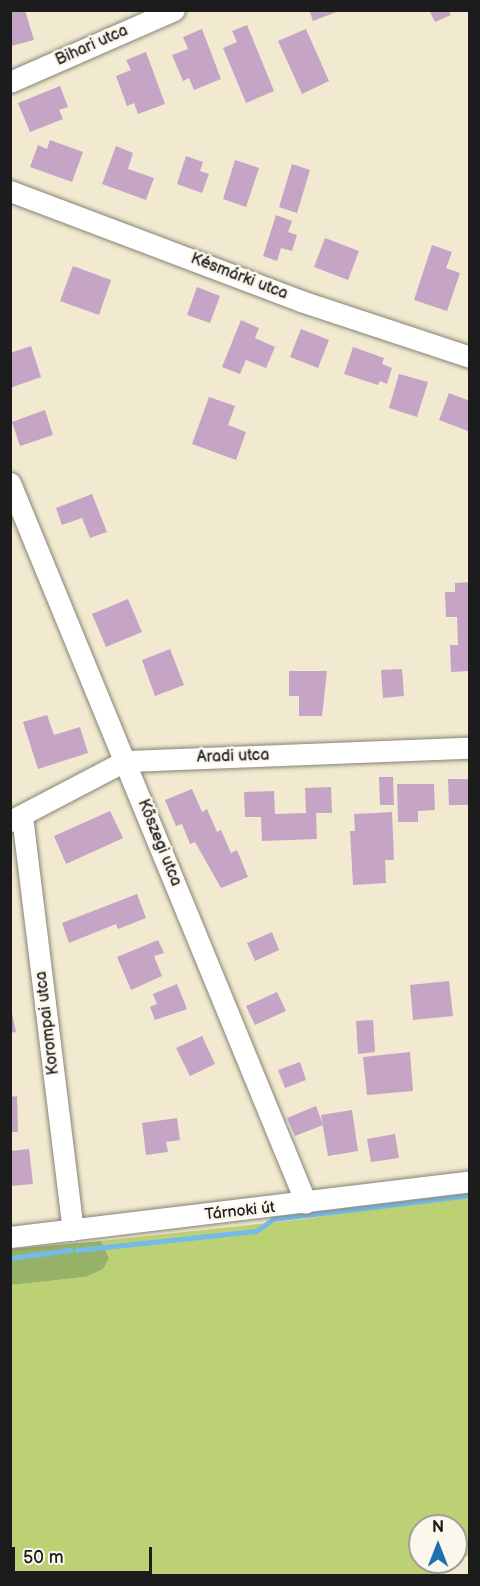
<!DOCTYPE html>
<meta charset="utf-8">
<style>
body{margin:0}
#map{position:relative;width:480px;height:1586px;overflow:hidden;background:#f1ead0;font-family:"Balsamiq Sans",sans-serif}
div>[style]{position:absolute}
.green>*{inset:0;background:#bcd074}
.forest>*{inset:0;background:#95b266}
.stream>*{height:5px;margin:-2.5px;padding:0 2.5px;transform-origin:2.5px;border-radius:2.5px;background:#73bbeb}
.building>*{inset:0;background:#c5a4c6}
.roads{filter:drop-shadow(0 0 2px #868376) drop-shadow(0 0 2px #868376)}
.minor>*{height:21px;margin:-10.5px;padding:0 10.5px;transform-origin:10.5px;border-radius:10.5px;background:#fff}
span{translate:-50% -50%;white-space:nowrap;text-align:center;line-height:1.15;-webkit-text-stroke:5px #fbf7ec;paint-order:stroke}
.street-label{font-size:16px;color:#1c1c1c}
.frame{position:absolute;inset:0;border:12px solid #1c1c1c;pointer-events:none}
.north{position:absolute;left:408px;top:1514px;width:60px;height:60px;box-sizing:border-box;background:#fbf7ec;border:2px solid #a29f99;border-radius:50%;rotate:0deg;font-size:16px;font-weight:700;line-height:24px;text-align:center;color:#1c1c1c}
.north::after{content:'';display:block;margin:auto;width:21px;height:27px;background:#1f6fb2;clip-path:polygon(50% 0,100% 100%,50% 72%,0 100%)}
.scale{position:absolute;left:12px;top:1547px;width:140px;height:27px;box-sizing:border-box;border:3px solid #1c1c1c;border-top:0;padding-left:8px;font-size:18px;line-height:21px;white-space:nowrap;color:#1c1c1c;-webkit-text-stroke:4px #fbf7ec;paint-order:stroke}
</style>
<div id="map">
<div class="green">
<div style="clip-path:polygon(469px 1193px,469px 1555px,456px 1561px,456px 1526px,420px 1526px,420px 1562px,453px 1562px,435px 1569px,437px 1575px,11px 1575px,10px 1285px,85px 1277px,109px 1258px,101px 1241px,304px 1219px)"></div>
</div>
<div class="forest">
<div style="clip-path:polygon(101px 1241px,109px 1258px,103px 1269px,85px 1277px,11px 1285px,11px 1249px)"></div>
</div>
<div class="stream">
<div style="left:77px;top:1250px;width:180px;rotate:-6.1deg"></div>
<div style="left:256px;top:1231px;width:21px;rotate:-35deg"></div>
<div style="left:273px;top:1219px;width:198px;rotate:-6.9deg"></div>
<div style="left:10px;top:1258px;width:61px;rotate:-7.6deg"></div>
</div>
<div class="building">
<div style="clip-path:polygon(10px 10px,25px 10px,34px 40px,11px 46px)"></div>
<div style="clip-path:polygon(309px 10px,339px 10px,339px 11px,313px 21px)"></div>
<div style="clip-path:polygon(429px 10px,448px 10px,451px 15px,435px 22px)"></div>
<div style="clip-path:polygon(247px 25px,274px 91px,246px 103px,223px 48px,237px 42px,232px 31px)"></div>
<div style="clip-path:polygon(202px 29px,221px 79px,194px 90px,189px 78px,183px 81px,172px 55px,188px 49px,183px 37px)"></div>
<div style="clip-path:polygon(306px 29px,329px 81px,302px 94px,278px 41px)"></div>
<div style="clip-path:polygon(146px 52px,165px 104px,138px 114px,134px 103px,127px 106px,116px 76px,131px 70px,126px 60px)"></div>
<div style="clip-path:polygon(60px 86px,68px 107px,59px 110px,63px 119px,30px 132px,18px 103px)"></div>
<div style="clip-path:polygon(50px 140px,83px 152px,72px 182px,30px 167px,38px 145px,47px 149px)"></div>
<div style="clip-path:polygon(116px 146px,133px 153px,128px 169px,154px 178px,146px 200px,102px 184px)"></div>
<div style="clip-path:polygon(186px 156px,203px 162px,200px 171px,209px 174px,202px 193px,177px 184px)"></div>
<div style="clip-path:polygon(235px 160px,259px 168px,246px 207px,223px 199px)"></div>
<div style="clip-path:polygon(292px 164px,310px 170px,297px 213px,279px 207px)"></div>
<div style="clip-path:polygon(276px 215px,292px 221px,288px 232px,297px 235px,292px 251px,281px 248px,277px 261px,263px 256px)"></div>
<div style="clip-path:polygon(325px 238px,359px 251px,348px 280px,314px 267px)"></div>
<div style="clip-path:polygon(432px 245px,452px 252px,446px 268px,460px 273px,447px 311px,414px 300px)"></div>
<div style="clip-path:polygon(73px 266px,111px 280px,99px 315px,60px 301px)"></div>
<div style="clip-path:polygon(197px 287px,220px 296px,210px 323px,187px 315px)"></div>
<div style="clip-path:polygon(241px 320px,259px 328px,255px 338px,275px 347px,266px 368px,246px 360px,240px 374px,222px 367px)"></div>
<div style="clip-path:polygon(301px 329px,329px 340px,318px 368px,290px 357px)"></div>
<div style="clip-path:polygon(31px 346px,41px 377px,10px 388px,10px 353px)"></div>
<div style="clip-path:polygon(353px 347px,384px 358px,382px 364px,392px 368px,387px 384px,380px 381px,378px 385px,344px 374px)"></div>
<div style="clip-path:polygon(399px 374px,428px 382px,417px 417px,389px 408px)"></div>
<div style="clip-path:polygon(449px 393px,470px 401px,468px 431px,439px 420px)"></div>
<div style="clip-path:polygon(209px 397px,235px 406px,228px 425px,246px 432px,236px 460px,192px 444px)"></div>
<div style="clip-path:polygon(45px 410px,53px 435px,20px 446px,12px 422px)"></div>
<div style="clip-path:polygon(92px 494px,107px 532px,90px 538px,82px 518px,62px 525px,56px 508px)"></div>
<div style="clip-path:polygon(470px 582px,470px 671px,451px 672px,450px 645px,458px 645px,457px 617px,446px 617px,445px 592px,455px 592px,455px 583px)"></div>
<div style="clip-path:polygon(128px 599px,142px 632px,106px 647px,92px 614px)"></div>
<div style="clip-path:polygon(170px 649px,184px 685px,155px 696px,142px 660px)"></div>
<div style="clip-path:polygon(402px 669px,404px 696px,383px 698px,381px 670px)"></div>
<div style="clip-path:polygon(289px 671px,327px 671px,322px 716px,299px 716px,299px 696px,289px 696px)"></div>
<div style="clip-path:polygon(47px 715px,54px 735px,80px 727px,88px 753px,38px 769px,23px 722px)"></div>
<div style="clip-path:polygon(379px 777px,393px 777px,394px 805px,380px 805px)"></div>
<div style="clip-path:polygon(448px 779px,470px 779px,470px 805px,449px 805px)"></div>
<div style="clip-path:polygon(397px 784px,434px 784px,435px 810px,418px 811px,418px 822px,398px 822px)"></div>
<div style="clip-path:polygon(331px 787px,332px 813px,316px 813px,317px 839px,262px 841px,261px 817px,245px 817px,244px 792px,274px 791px,275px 814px,306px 813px,305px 788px)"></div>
<div style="clip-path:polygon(192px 789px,202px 812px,207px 809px,217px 832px,221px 830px,231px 853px,237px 850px,248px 877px,221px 888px,195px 842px,190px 844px,182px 824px,176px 826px,165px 800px)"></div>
<div style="clip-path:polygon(110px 811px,123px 838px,66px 864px,54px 836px)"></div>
<div style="clip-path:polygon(392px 812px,394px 860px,385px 860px,386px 883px,353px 885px,350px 831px,355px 831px,354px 814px)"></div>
<div style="clip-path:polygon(137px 894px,146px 918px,118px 929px,116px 924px,69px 943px,62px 923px)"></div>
<div style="clip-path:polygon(272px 932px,279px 950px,255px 961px,247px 943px)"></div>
<div style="clip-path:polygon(158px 940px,164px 953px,154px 956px,162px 976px,131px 990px,117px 957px)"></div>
<div style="clip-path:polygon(449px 981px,453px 1016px,413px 1020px,410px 985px)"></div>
<div style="clip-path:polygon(177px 984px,187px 1009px,155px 1020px,150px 1007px,157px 1004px,153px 994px)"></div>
<div style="clip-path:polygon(277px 992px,286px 1011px,255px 1025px,246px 1006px)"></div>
<div style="clip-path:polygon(10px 1004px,16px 1032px,10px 1033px)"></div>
<div style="clip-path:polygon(373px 1020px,375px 1052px,358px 1054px,356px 1021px)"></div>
<div style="clip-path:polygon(202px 1036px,215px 1064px,190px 1076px,176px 1048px)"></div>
<div style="clip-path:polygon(410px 1052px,413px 1091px,367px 1095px,363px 1057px)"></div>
<div style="clip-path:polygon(300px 1062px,306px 1080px,285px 1088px,278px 1070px)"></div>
<div style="clip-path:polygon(17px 1096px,18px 1132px,10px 1132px,10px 1097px)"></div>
<div style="clip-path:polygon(316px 1106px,323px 1125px,295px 1136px,287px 1118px)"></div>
<div style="clip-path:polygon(352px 1110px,358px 1151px,328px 1156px,321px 1115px)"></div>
<div style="clip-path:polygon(177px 1118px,180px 1140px,166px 1142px,168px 1152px,146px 1155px,142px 1123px)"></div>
<div style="clip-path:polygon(395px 1134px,399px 1158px,371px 1162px,367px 1139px)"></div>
<div style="clip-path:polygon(29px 1149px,33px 1184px,10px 1186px,10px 1151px)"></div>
</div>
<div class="roads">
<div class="minor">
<div style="left:10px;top:82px;width:179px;rotate:-23.7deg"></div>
<div style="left:10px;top:191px;width:311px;rotate:20.7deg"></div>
<div style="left:301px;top:301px;width:178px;rotate:18.3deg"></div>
<div style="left:10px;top:483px;width:778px;rotate:67.65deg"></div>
<div style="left:22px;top:816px;width:417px;rotate:83deg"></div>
<div style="left:10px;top:821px;width:130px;rotate:-27.6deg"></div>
<div style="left:125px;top:761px;width:345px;rotate:-2.2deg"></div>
<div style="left:10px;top:1237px;width:463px;rotate:-6.9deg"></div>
</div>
</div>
<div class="street-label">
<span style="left:92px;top:46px;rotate:-24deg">Bihari utca</span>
<span style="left:239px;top:277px;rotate:21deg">Késmárki utca</span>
<span style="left:233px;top:757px;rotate:-2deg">Aradi utca</span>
<span style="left:159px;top:843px;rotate:68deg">Kőszegi utca</span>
<span style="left:48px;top:1023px;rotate:-97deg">Korompai utca</span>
<span style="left:240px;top:1212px;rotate:-6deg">Tárnoki út</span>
</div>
<div class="frame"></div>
<div class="north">N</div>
<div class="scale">50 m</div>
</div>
